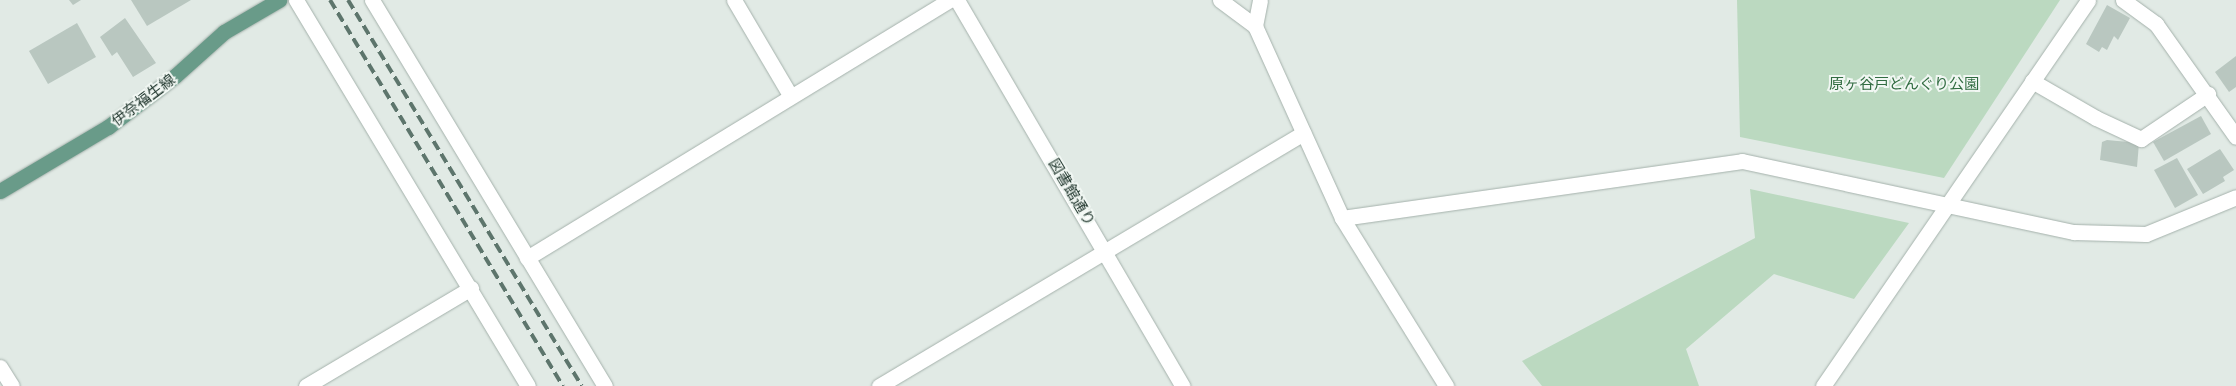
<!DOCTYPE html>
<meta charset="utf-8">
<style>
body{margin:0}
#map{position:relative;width:2236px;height:386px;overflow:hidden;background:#e1eae5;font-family:"Exo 2","Noto Sans JP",sans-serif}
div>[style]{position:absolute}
.green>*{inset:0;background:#bbd9c0}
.building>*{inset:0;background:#b9c7c0}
.roads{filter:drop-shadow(0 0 1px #a4b1ab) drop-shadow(0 0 1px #a4b1ab)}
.minor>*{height:15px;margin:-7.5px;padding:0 7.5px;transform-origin:7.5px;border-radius:7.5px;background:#fff}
.major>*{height:15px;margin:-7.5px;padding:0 7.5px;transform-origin:7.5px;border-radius:7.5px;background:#699b89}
.rail>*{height:4px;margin-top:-2px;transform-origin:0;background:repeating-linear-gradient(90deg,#5d756c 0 10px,transparent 0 15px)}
span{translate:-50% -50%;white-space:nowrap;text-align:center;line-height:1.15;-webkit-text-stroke:4px #f1f7f3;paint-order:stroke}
.park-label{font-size:15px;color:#316c41}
.street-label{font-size:15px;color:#233930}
</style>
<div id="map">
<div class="green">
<div style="clip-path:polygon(1737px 0,2060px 0,1944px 178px,1740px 137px)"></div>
<div style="clip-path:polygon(1750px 189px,1909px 223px,1854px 299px,1774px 274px,1686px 349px,1699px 386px,1542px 386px,1522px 361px,1755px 238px)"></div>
</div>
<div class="building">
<div style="clip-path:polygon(69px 0,81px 0,73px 5px)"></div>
<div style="clip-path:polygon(131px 0,191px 0,147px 26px)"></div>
<div style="clip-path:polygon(2107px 5px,2130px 18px,2118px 40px,2114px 36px,2107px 50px,2102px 47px,2099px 52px,2086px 44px)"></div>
<div style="clip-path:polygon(125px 18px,156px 63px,133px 77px,117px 52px,112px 56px,100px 37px)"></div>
<div style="clip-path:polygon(77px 23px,96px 57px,48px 84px,29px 51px)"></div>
<div style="clip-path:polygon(2236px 56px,2236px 87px,2229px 92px,2215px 72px)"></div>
<div style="clip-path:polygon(2201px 116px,2211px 134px,2164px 161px,2153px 142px)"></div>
<div style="clip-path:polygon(2107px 140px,2139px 143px,2137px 167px,2100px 160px,2102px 142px)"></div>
<div style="clip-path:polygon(2220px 149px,2234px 170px,2223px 177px,2225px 181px,2203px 194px,2187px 169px)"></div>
<div style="clip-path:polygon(2177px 158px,2198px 195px,2175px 208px,2154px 170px)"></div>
</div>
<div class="roads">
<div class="minor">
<div style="left:296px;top:0;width:450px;rotate:59deg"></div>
<div style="left:372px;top:0;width:451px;rotate:58.9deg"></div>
<div style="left:734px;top:0;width:110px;rotate:59.5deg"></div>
<div style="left:957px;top:0;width:447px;rotate:59.7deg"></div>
<div style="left:1220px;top:0;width:44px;rotate:36.6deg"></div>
<div style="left:1255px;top:26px;width:211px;rotate:65.6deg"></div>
<div style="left:1342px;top:218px;width:198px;rotate:58.2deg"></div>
<div style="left:2123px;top:0;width:41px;rotate:36deg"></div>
<div style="left:2156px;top:24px;width:138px;rotate:54.7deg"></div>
<div style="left:1255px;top:26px;width:26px;rotate:-79deg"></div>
<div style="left:2032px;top:81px;width:74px;rotate:30deg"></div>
<div style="left:2096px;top:118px;width:50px;rotate:25deg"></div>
<div style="left:2141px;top:139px;width:81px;rotate:-33.9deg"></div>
<div style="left:1342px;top:218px;width:404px;rotate:-8.1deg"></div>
<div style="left:1742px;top:161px;width:340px;rotate:12.1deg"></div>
<div style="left:2074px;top:232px;width:72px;rotate:1.6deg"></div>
<div style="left:2146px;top:234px;width:97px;rotate:-22.3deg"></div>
<div style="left:527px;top:258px;width:495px;rotate:-31.4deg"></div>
<div style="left:0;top:367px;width:22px;rotate:58deg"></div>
<div style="left:306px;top:386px;width:192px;rotate:-30.7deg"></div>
<div style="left:879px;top:386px;width:494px;rotate:-30.8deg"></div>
<div style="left:1823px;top:386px;width:468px;rotate:-55.5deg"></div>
</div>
<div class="major">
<div style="left:0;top:191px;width:126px;rotate:-30.7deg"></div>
<div style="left:108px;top:127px;width:84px;rotate:-37.3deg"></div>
<div style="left:175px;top:76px;width:66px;rotate:-41.9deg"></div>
<div style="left:224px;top:32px;width:64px;rotate:-30.2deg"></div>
</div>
</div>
<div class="rail">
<div style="left:330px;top:0;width:451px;rotate:58.9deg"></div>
<div style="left:348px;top:0;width:451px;rotate:58.8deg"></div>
</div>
<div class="park-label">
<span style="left:1904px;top:84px">原ヶ谷戸どんぐり公園</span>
</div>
<div class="street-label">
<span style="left:143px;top:100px;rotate:-37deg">伊奈福生線</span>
<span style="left:1072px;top:192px;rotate:59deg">図書館通り</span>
</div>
</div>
